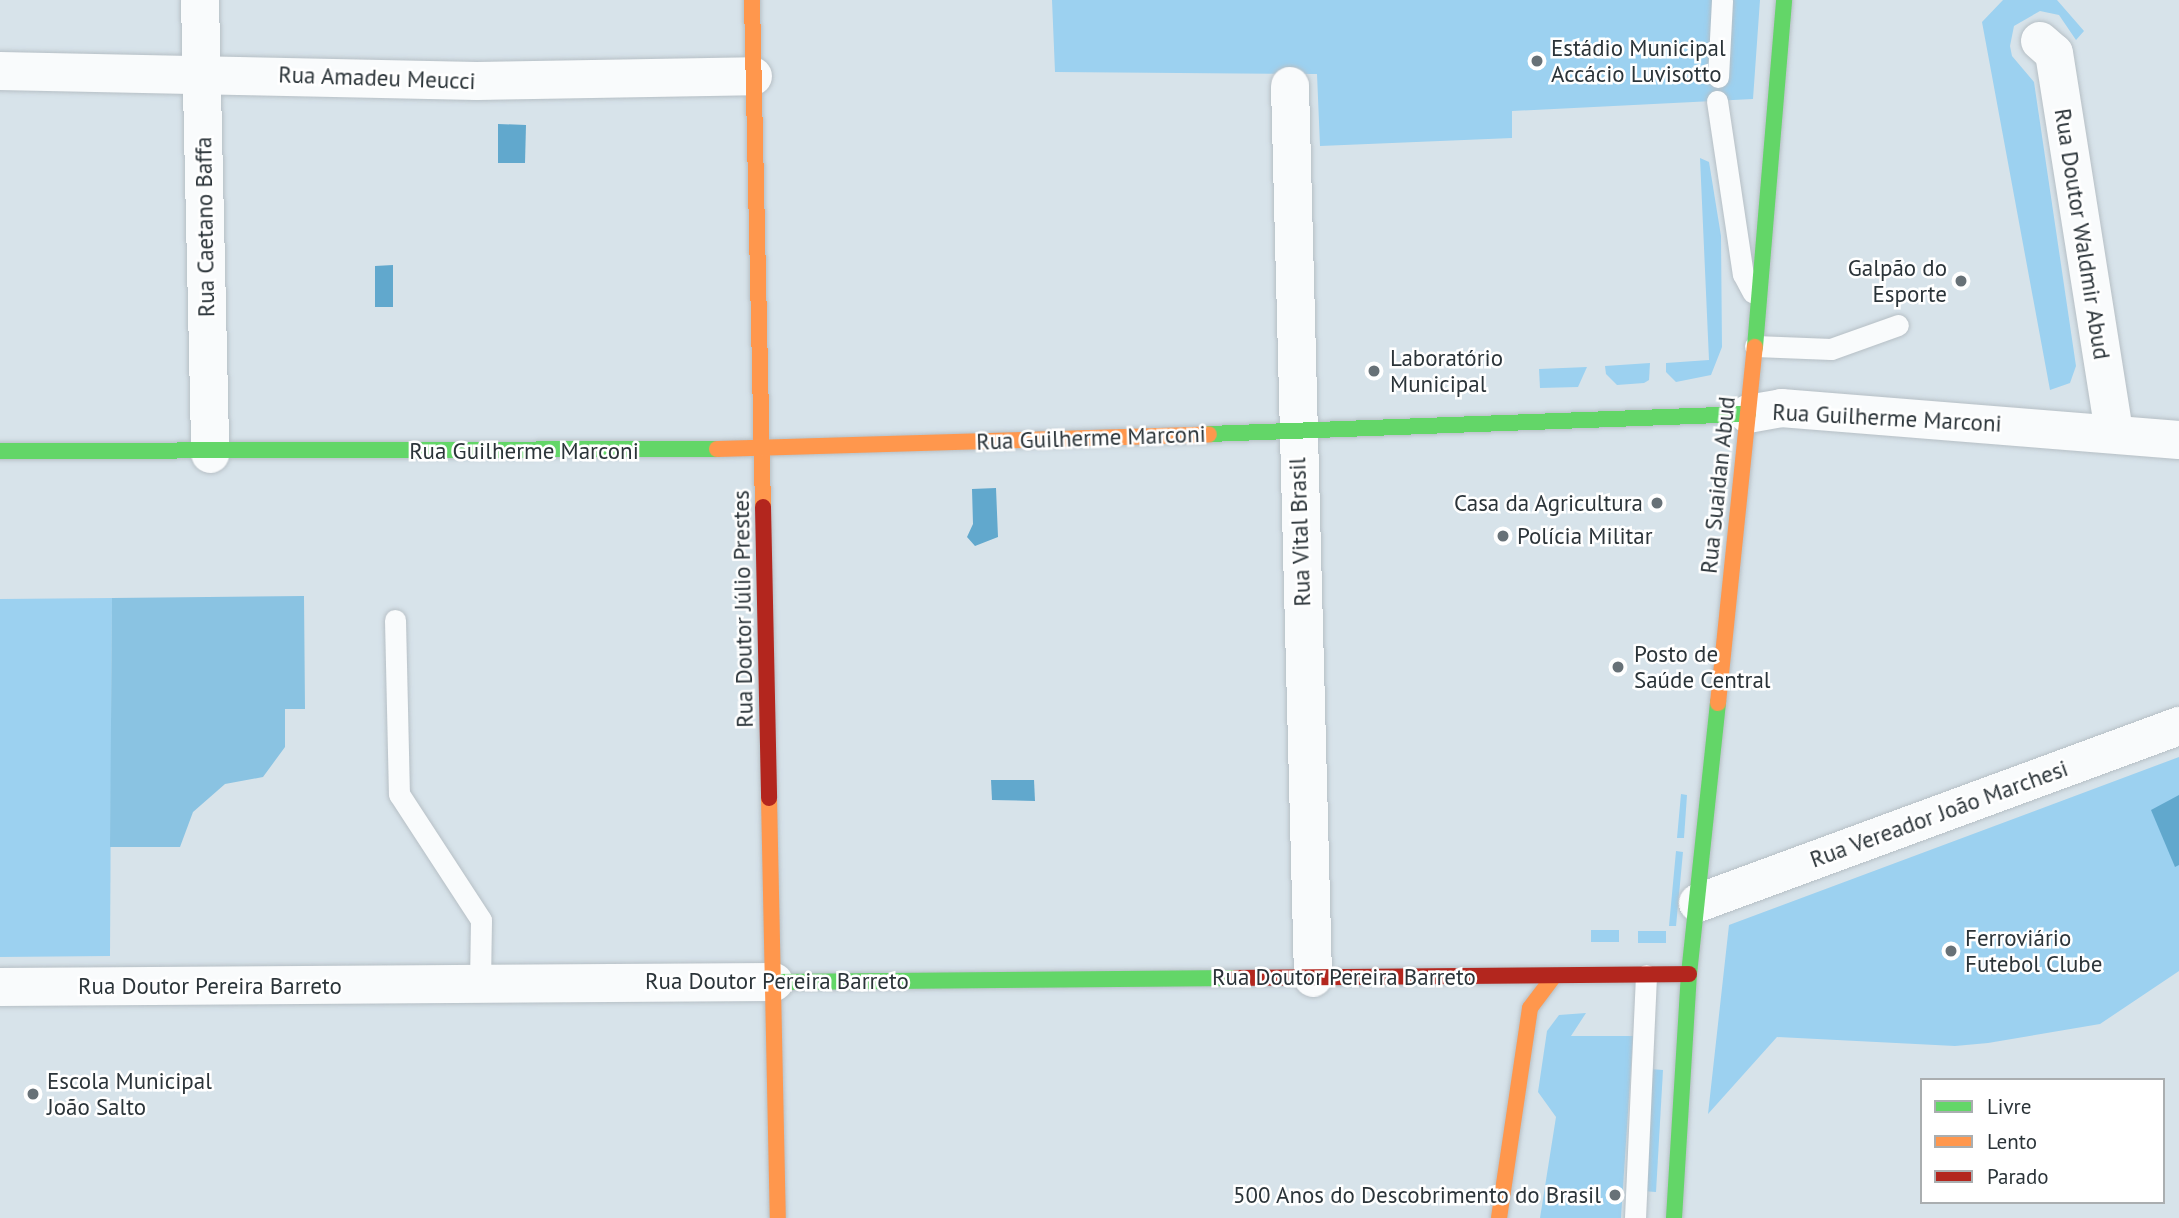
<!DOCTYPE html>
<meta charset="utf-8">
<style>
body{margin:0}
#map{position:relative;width:2179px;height:1218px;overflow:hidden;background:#d7e3ea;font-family:"PT Sans",sans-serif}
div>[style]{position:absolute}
.green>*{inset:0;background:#9cd1f0}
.forest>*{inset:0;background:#8ac3e2}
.water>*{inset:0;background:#61a8cd}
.roads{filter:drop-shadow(0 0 2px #b6bfc5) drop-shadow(0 0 2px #b6bfc5)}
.lane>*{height:21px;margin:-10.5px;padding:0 10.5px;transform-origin:10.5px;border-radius:10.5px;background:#f9fbfc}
.street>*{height:38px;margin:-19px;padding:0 19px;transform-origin:19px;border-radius:19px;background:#f9fbfc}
.fast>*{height:16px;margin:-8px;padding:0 8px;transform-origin:8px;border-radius:8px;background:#63d668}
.slow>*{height:16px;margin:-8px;padding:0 8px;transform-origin:8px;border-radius:8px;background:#ff974d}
.jam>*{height:16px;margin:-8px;padding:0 8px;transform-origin:8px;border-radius:8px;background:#b3261e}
.dots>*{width:19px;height:19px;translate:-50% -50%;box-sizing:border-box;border:4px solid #fff;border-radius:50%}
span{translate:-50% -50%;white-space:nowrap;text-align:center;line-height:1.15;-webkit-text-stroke:5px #fff;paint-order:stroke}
.poi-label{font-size:23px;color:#2b3439}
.left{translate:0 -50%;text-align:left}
.right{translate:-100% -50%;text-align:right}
.street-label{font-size:23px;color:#2b3439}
.legend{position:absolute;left:1920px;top:1078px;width:245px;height:126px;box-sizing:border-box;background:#fff;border:2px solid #aaaeb0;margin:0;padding:9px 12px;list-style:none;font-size:21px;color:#2b3439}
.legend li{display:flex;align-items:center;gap:14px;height:35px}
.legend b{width:35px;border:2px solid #aaaeb0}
</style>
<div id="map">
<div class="green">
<div style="clip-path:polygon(1052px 0,1760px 0,1753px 99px,1512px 111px,1512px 138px,1320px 146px,1317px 74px,1055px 72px)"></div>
<div style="clip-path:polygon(2003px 0,2057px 0,2084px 31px,2076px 40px,2059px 15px,2040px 11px,2014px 26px,2010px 46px,2012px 56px,2034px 82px,2076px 366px,2070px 383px,2050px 390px,1982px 22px)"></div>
<div style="clip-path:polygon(1700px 158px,1709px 162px,1721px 236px,1722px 347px,1711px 375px,1676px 382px,1666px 372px,1666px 363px,1709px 360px)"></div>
<div style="clip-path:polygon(1650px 363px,1649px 380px,1644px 383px,1617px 385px,1606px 374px,1605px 366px)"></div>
<div style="clip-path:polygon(1587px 367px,1578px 387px,1540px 388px,1539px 369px)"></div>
<div style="clip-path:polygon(112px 598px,110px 956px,0 957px,0 599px)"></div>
<div style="clip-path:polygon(2179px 757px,2179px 971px,2100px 1024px,1988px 1043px,1955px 1046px,1777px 1037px,1708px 1114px,1729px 925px)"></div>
<div style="clip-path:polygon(1681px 794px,1687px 795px,1684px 838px,1677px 838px)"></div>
<div style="clip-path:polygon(1676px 851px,1683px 852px,1676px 926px,1669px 926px)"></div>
<div style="clip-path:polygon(1591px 930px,1619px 930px,1619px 942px,1591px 942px)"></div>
<div style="clip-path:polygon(1638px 931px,1666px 931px,1666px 943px,1638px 943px)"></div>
<div style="clip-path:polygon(1586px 1013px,1571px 1036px,1633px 1036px,1621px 1218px,1540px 1218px,1556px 1117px,1538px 1092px,1547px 1031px,1559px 1015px)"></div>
<div style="clip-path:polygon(1650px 1069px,1663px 1070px,1656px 1192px,1642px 1191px)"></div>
</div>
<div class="forest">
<div style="clip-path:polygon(304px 596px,305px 709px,285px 709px,285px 747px,263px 777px,225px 784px,193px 812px,180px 847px,110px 847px,112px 598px)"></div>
</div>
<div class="water">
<div style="clip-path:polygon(498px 124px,526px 125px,525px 163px,498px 163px)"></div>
<div style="clip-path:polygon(393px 265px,393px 307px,375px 307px,375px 266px)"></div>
<div style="clip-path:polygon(996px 488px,998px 537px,975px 546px,967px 537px,973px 524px,972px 489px)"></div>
<div style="clip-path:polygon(1034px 780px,1035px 801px,992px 800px,991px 780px)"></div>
<div style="clip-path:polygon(2179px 795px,2179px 865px,2175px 867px,2151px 810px)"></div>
</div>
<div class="roads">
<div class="lane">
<div style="left:1718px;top:77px;width:77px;rotate:-87deg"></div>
<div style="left:1717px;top:101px;width:175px;rotate:81.5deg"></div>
<div style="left:1743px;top:274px;width:21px;rotate:62deg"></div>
<div style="left:1755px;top:346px;width:76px;rotate:2.3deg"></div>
<div style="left:1831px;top:349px;width:71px;rotate:-19.7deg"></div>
<div style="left:395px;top:620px;width:174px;rotate:88.7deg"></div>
<div style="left:399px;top:794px;width:150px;rotate:56.9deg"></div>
<div style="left:481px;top:920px;width:63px;rotate:90.9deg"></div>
<div style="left:1635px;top:1218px;width:243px;rotate:-87.4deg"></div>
</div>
<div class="street">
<div style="left:200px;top:0;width:454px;rotate:88.7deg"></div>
<div style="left:2040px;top:41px;width:18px;rotate:41deg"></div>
<div style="left:2054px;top:53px;width:384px;rotate:81deg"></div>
<div style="left:0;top:71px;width:477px;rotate:1.2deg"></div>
<div style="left:477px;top:81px;width:276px;rotate:-1deg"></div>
<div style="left:1290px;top:86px;width:892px;rotate:88.52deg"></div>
<div style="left:1748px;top:414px;width:34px;rotate:-10deg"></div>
<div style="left:1781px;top:408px;width:399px;rotate:4.6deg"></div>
<div style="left:1698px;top:903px;width:513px;rotate:-20.2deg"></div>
<div style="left:0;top:987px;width:774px;rotate:-0.37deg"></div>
</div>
<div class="fast">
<div style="left:1755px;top:347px;width:348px;rotate:-85.2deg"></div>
<div style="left:1209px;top:434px;width:539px;rotate:-2.13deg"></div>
<div style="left:0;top:451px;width:717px;rotate:-0.16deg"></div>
<div style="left:774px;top:982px;width:462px;rotate:-0.5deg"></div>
<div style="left:1674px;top:1218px;width:244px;rotate:-86.5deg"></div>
<div style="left:1689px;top:974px;width:273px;rotate:-83.9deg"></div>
</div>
<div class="slow">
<div style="left:752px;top:0;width:507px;rotate:88.76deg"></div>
<div style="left:717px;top:449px;width:492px;rotate:-1.7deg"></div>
<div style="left:1718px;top:703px;width:358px;rotate:-84.1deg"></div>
<div style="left:769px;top:798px;width:420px;rotate:88.8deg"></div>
<div style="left:1499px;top:1218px;width:212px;rotate:-81.6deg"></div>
<div style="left:1530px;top:1008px;width:40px;rotate:-53deg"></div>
</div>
<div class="jam">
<div style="left:763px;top:507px;width:291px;rotate:88.8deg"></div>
<div style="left:1236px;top:978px;width:453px;rotate:-0.5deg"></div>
</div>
</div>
<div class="dots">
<div style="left:1537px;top:61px;background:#677177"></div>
<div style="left:1961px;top:281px;background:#677177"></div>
<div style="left:1374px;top:371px;background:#677177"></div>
<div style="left:1657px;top:503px;background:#677177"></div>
<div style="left:1503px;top:536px;background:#677177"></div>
<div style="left:1618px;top:667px;background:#677177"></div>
<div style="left:1951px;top:951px;background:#677177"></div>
<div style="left:33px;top:1094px;background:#677177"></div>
<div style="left:1615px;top:1195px;background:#677177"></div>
</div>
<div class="poi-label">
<span class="left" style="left:1551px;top:61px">Estádio Municipal<br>Accácio Luvisotto</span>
<span class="right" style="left:1947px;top:281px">Galpão do<br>Esporte</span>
<span class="left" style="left:1390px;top:371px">Laboratório<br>Municipal</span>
<span class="right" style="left:1643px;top:503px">Casa da Agricultura</span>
<span class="left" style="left:1517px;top:536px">Polícia Militar</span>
<span class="left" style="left:1634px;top:667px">Posto de<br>Saúde Central</span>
<span class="left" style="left:1965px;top:951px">Ferroviário<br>Futebol Clube</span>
<span class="left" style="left:47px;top:1094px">Escola Municipal<br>João Salto</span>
<span class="right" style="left:1601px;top:1195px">500 Anos do Descobrimento do Brasil</span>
</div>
<div class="street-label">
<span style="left:377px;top:78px;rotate:2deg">Rua Amadeu Meucci</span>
<span style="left:205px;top:227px;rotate:-91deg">Rua Caetano Baffa</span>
<span style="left:2082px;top:234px;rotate:81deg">Rua Doutor Waldmir Abud</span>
<span style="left:1887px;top:418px;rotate:3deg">Rua Guilherme Marconi</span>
<span style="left:1091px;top:438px;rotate:-2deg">Rua Guilherme Marconi</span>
<span style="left:524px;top:451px">Rua Guilherme Marconi</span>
<span style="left:1718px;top:485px;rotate:-84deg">Rua Suaidan Abud</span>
<span style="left:1300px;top:532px;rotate:-92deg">Rua Vital Brasil</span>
<span style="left:743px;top:609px;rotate:-91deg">Rua Doutor Júlio Prestes</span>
<span style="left:1939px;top:814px;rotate:-20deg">Rua Vereador João Marchesi</span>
<span style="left:1344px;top:977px">Rua Doutor Pereira Barreto</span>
<span style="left:777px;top:981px">Rua Doutor Pereira Barreto</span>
<span style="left:210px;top:986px">Rua Doutor Pereira Barreto</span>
</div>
<ul class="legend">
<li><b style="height:9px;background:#63d668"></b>Livre</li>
<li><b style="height:9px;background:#ff974d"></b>Lento</li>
<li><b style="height:9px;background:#b3261e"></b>Parado</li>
</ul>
</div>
